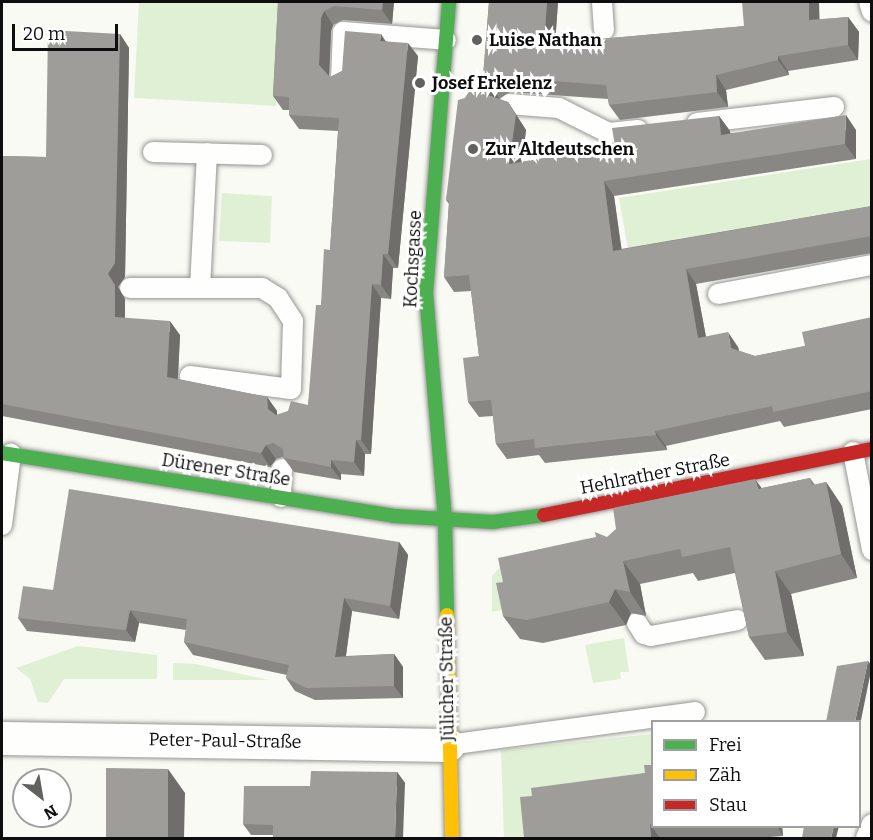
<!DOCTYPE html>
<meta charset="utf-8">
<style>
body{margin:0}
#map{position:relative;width:873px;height:840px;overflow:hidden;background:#fafaf4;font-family:Bitter,serif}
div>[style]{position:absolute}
.green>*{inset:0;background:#e0f0d4}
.roads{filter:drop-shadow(0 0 2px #949492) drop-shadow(0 0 2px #949492)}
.lane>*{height:20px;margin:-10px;padding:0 10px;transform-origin:10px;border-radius:10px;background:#fefefd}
.street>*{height:33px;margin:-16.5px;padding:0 16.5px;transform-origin:16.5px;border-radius:16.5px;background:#fefefd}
.fast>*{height:14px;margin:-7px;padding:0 7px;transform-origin:7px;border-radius:7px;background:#4caf50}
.slow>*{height:14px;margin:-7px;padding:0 7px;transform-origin:7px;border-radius:7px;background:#ffc107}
.jam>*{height:14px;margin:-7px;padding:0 7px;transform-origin:7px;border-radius:7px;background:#c62828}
.wall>*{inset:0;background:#888784}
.shaded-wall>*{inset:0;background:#6f6e6b}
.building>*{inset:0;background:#9e9d99}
.dots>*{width:16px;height:16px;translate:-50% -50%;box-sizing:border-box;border:3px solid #fff;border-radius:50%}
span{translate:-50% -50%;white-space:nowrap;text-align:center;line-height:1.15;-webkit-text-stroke:6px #fff;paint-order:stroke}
.poi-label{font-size:18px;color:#0e0e0e;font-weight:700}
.left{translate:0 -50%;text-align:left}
.street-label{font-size:18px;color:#0e0e0e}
.frame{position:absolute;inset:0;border:3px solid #0e0e0e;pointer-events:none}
.legend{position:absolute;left:651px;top:720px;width:210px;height:108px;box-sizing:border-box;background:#fff;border:2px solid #9f9f9f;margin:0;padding:8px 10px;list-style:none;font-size:18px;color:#0e0e0e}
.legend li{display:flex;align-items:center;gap:12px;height:30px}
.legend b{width:30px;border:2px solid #9f9f9f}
.north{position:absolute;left:12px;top:768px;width:60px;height:60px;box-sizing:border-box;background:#fff;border:2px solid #9f9f9f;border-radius:50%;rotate:149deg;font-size:16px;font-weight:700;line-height:24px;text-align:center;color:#0e0e0e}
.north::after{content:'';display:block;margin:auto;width:21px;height:27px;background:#61615e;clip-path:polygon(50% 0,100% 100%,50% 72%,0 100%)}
.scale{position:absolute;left:12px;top:24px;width:106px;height:27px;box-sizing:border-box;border:3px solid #0e0e0e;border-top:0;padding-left:8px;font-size:18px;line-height:21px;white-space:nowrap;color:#0e0e0e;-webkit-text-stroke:4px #fff;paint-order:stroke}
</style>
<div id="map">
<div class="green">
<div style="clip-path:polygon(139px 2px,281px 2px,276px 106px,134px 98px)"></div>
<div style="clip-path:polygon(871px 159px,871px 219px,630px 261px,619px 198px)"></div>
<div style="clip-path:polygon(222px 193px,272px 196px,270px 243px,219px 241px)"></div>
<div style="clip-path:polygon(587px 538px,591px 558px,510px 608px,492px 612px,492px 576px,509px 557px)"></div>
<div style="clip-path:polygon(624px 638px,629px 672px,620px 672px,621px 679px,593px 683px,585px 645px)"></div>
<div style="clip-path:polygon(78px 646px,157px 655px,157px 679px,64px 679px,48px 703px,38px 702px,30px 679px,16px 668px)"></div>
<div style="clip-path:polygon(173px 663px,196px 664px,269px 680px,173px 680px)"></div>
<div style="clip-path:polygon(652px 734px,652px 783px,530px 838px,504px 838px,501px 750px)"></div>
</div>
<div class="roads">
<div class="lane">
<div style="left:602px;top:2px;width:28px;rotate:86deg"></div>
<div style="left:869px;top:2px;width:10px;rotate:73deg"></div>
<div style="left:341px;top:79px;width:47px;rotate:-87.6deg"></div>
<div style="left:343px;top:32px;width:103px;rotate:4.4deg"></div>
<div style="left:509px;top:104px;width:50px;rotate:4.6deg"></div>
<div style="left:559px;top:108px;width:56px;rotate:26.6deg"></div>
<div style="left:609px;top:133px;width:29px;rotate:-6deg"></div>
<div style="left:697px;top:123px;width:138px;rotate:-6.7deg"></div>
<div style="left:153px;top:152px;width:109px;rotate:1.6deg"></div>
<div style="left:200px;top:287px;width:134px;rotate:-87deg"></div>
<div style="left:130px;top:288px;width:132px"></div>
<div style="left:262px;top:288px;width:19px;rotate:32deg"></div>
<div style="left:278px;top:298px;width:27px;rotate:57deg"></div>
<div style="left:293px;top:321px;width:68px;rotate:91.7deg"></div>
<div style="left:291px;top:389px;width:102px;rotate:-172.7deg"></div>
<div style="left:718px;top:294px;width:157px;rotate:-10.7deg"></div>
<div style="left:853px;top:452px;width:100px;rotate:79deg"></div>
<div style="left:281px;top:497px;width:28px;rotate:-88deg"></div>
<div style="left:2px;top:525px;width:72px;rotate:-82.8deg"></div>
<div style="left:637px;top:623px;width:13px;rotate:58deg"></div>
<div style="left:644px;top:634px;width:7px;rotate:16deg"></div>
<div style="left:651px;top:636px;width:88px;rotate:-10.4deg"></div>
<div style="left:448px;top:745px;width:249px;rotate:-7.6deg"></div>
<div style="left:866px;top:838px;width:15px;rotate:-67deg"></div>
</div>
<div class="street">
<div style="left:2px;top:738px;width:446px;rotate:0.9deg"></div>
</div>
<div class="fast">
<div style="left:2px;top:453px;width:397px;rotate:9.1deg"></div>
<div style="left:394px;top:516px;width:99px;rotate:3.5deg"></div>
<div style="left:493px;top:522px;width:51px;rotate:-7.8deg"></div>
<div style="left:447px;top:615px;width:96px;rotate:-91.2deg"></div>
<div style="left:445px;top:519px;width:226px;rotate:-94.8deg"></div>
<div style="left:426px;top:294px;width:293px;rotate:-85.5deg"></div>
</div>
<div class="slow">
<div style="left:447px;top:615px;width:223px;rotate:88.7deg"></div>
</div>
<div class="jam">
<div style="left:544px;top:515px;width:335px;rotate:-11.4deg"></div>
</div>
</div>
<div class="wall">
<div style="clip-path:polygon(278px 2px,394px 2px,392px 24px,343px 20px,333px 25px,331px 31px,329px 76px,330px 77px,342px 71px,386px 41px,418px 56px,398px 268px,393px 268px,391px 299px,381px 298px,371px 454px,365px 454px,364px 476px,341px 474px,341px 480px,294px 472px,283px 457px,276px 459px,270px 467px,2px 416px,2px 156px,46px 157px,120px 34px,129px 48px,125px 277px,118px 287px,125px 299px,125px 318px,180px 335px,178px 379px,267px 397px,277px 411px,277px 415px,308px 405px,321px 305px,330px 250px,338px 131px,299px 129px,289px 115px,289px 110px,283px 110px,273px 96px)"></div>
<div style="clip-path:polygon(489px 2px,558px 2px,555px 43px,848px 17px,859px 32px,858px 60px,788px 71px,789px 75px,726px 90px,728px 107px,620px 120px,609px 105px,608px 99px,510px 92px,499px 99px,508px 102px,526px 130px,522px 162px,615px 146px,719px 116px,730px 131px,730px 133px,856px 130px,856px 159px,614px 196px,621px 249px,872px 206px,872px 253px,696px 284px,706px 337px,738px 347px,739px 351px,755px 356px,805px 346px,872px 317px,872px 409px,784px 427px,780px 421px,666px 446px,667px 450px,545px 463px,539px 455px,507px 459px,496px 444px,493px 416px,479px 417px,468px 402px,479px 356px,471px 291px,454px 292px,444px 277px,449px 204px,446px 200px,465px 98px,483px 77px)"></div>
<div style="clip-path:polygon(810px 478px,815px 485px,826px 482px,842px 506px,857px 578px,791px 594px,804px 656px,765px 660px,749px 637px,735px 573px,698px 581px,693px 573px,640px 584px,646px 616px,631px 613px,626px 625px,543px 643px,520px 639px,503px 616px,503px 582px,607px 537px,762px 488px)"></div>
<div style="clip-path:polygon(399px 542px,408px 555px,399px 619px,352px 611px,346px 656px,394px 654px,403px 667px,403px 698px,315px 700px,295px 691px,286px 678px,287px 675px,193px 655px,184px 642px,186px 630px,139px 623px,135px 642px,27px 631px,18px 618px,53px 590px)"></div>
<div style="clip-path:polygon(652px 765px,652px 826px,782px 826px,783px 836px,756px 838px,524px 838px,532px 796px,645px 773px)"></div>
<div style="clip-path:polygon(397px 772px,405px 783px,273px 835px,251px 835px,243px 824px,310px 786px)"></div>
</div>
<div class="shaded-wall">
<div style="clip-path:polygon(383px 2px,394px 2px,392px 24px,382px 10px)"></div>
<div style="clip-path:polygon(547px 2px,558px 2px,554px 59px,544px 44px)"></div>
<div style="clip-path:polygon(809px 2px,819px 2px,820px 35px,809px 20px)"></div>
<div style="clip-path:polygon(324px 11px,333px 25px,331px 31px,329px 79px,319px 65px,321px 18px)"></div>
<div style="clip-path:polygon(848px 17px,859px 32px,858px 60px,848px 45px)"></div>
<div style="clip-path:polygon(120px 34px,129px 48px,125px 277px,118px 287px,125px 299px,125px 331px,115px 317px,108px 274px)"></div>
<div style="clip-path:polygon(381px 34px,390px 48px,380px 41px)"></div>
<div style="clip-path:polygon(408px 43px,418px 56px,398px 268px,388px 254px)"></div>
<div style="clip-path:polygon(778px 56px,788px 71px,789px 75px,778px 60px)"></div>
<div style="clip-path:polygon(716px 75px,726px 90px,728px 107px,717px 92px)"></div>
<div style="clip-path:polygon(488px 83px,499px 98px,498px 110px,488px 95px)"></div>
<div style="clip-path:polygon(508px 102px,526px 130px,520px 179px,509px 164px)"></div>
<div style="clip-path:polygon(846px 115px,856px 130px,856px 159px,845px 144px)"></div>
<div style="clip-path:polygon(719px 116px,730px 131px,731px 150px,721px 135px)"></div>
<div style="clip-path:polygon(604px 181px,614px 196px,624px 266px,613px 251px)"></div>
<div style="clip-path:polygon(383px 254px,393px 268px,391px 299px,381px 285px)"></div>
<div style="clip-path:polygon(686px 269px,696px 284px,709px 353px,698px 338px)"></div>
<div style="clip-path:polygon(372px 284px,381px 298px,371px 454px,361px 440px)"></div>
<div style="clip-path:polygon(170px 321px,180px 335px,177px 391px,167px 377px)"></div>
<div style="clip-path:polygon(728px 332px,738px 347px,742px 363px,731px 348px)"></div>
<div style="clip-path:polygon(267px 397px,277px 411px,277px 422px,268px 409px)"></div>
<div style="clip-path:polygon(655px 431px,666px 446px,667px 450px,656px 435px)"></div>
<div style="clip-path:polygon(356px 440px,365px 454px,364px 476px,354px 462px)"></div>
<div style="clip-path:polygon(266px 445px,276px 459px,270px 467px,261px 453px)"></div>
<div style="clip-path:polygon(331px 460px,341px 474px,341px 480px,331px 467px)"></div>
<div style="clip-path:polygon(755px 479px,772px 502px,758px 489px)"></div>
<div style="clip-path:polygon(826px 482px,842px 506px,857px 578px,841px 554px)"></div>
<div style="clip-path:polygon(399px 542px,408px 555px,399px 619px,390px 606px)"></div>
<div style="clip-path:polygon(623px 561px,640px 584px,646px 616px,630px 592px)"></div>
<div style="clip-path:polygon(775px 571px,791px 594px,804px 656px,787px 632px)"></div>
<div style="clip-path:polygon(615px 589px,631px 613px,626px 625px,609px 602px)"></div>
<div style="clip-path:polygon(344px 598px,352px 611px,344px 669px,335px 657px)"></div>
<div style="clip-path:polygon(130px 610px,139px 623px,135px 642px,126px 630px)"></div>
<div style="clip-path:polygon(394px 654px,403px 667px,403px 698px,394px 686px)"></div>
<div style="clip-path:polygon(868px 661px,872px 666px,860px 725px,860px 722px,855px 722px)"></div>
<div style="clip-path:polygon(168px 769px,185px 793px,184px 838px,168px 838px)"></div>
<div style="clip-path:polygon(397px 772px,405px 783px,403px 838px,395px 838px)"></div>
<div style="clip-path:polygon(650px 824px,660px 838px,651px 838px)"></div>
<div style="clip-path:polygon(777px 826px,782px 826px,783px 836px)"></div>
<div style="clip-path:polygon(834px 826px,839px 826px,836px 838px,831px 838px)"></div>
</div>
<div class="building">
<div style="clip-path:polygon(278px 2px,383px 2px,382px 10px,334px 6px,324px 11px,321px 18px,319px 65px,330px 77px,342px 71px,345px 31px,381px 34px,380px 41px,408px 43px,388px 254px,383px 254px,381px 285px,372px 284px,361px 440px,356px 440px,354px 462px,331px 460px,331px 467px,284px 458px,283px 449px,273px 443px,266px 445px,261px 453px,2px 404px,2px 156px,46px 157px,48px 30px,120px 34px,115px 263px,108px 274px,115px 285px,115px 317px,170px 321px,167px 377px,267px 397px,268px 409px,276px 415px,288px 411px,291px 401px,308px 405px,316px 305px,321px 305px,324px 249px,330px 250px,339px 118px,289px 115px,289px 97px,273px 96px)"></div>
<div style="clip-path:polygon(489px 2px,547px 2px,544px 44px,744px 26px,742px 2px,809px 2px,809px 20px,848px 17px,848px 45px,778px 56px,778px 60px,716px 75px,717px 92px,609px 105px,606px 85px,499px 77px,488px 83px,488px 95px,508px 102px,516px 115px,509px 164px,615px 146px,612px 128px,719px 116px,721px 135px,846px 115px,845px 144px,604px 181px,613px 251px,872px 206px,872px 236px,686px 269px,698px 338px,728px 332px,731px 348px,755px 356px,805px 346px,802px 332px,872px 317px,872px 391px,773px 412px,772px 406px,655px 431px,656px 435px,535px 448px,534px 439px,496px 444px,491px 400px,468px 402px,463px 358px,479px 356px,469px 275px,444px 277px,449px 201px,446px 200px,458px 100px,465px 98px,470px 89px,461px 77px,483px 77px)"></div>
<div style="clip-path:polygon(810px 478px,812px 485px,826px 482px,841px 554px,775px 571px,787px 632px,749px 637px,730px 547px,682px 557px,680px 549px,623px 561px,630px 592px,615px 589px,609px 602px,527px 620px,503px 616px,496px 583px,503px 582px,498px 558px,596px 537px,595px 532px,607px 537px,616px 529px,613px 508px,755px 479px,758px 489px)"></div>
<div style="clip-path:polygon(69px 489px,399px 542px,390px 606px,344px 598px,335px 657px,394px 654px,394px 686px,306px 688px,286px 678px,289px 665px,184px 642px,187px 619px,130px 610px,126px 630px,18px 618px,23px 586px,53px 590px)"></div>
<div style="clip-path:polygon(868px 661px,855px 722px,826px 722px,837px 666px)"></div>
<div style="clip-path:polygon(644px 765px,652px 765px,652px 824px,650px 824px,651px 838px,524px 838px,520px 797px,532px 796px,531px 788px,645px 773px)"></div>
<div style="clip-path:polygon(106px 768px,168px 769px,168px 838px,106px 838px)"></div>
<div style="clip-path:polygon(311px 771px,397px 772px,395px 838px,273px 838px,273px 825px,243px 824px,244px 786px,310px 786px)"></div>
<div style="clip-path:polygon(804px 826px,834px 826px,831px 838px,802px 838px)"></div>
</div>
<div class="dots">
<div style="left:477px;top:40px;background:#61615e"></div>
<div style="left:420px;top:83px;background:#61615e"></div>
<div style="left:473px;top:149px;background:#61615e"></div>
</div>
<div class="poi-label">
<span class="left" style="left:489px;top:40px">Luise Nathan</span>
<span class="left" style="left:432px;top:83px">Josef Erkelenz</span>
<span class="left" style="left:485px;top:149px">Zur Altdeutschen</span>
</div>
<div class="street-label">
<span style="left:413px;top:259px;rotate:-87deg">Kochsgasse</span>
<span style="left:226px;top:470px;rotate:9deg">Dürener Straße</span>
<span style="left:655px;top:474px;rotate:-11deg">Hehlrather Straße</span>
<span style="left:447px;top:679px;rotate:-91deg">Jülicher Straße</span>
<span style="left:225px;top:741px;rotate:1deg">Peter-Paul-Straße</span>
</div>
<div class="frame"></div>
<ul class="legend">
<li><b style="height:8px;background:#4caf50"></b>Frei</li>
<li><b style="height:8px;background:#ffc107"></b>Zäh</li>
<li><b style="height:8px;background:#c62828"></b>Stau</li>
</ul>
<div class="north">N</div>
<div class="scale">20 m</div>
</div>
